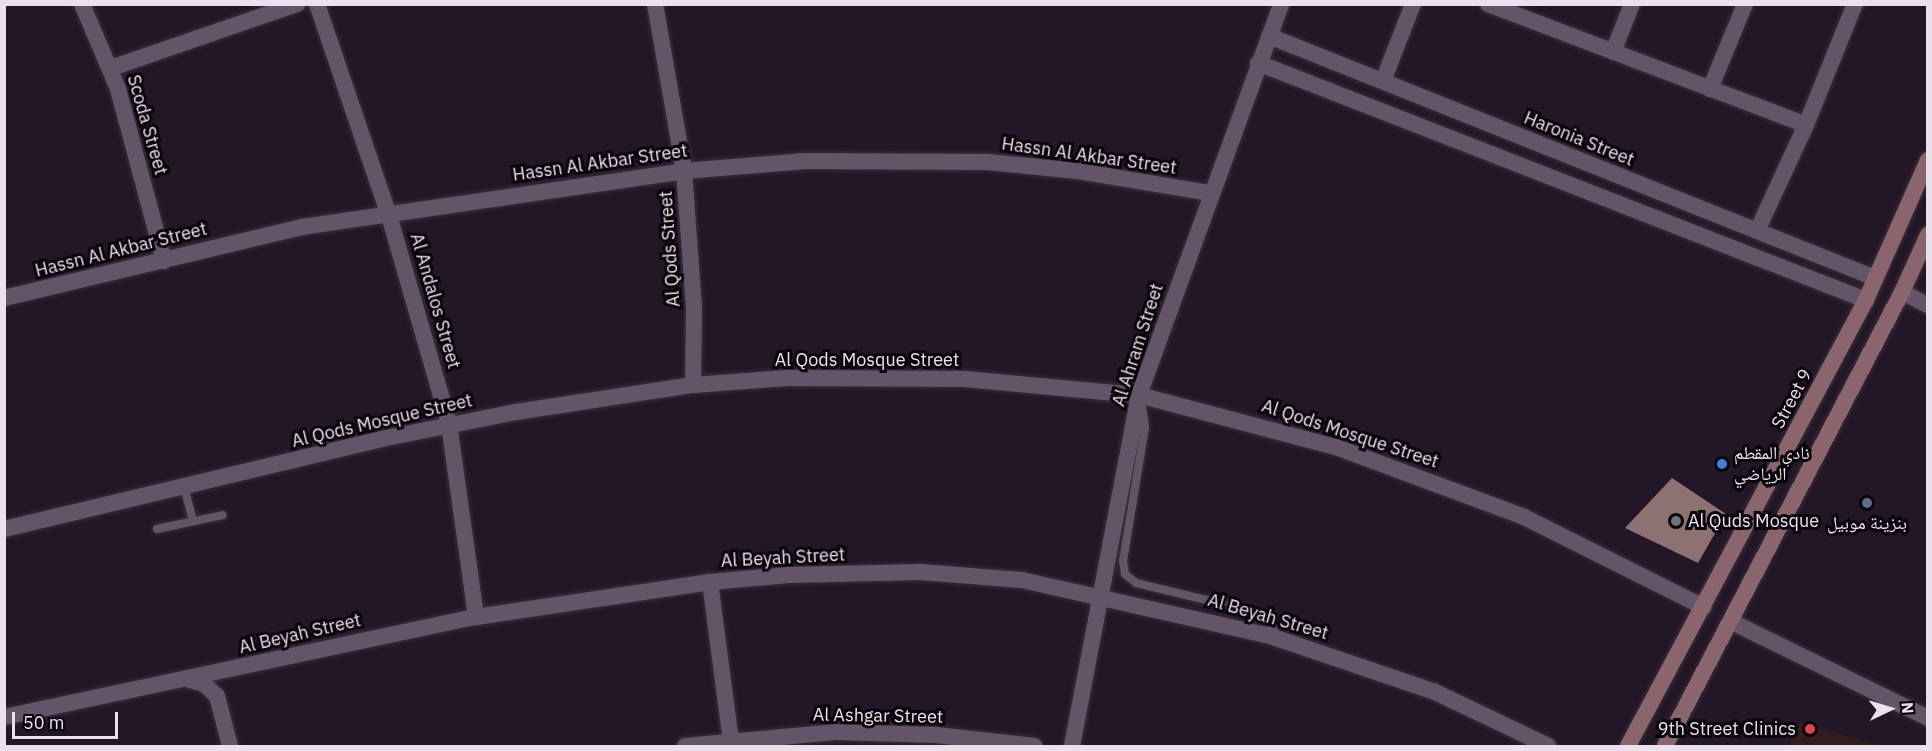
<!DOCTYPE html>
<meta charset="utf-8">
<style>
body{margin:0}
#map{position:relative;width:1932px;height:751px;overflow:hidden;background:#231626;font-family:"IBM Plex Sans","Noto Naskh Arabic",sans-serif}
div>[style]{position:absolute}
.medical>*{inset:0;background:#301d1e}
.building>*{inset:0;background:#8e7271}
.roads{filter:drop-shadow(0 0 2px #392f3b) drop-shadow(0 0 2px #392f3b)}
.service>*{height:8px;margin:-4px;padding:0 4px;transform-origin:4px;border-radius:4px;background:#645467}
.minor>*{height:16px;margin:-8px;padding:0 8px;transform-origin:8px;border-radius:8px;background:#645467}
.secondary>*{height:16px;margin:-8px;padding:0 8px;transform-origin:8px;border-radius:8px;background:#8a666c}
.dots>*{width:16px;height:16px;translate:-50% -50%;box-sizing:border-box;border:3px solid #09050a;border-radius:50%}
span{translate:-50% -50%;white-space:nowrap;text-align:center;line-height:1.15;-webkit-text-stroke:6px #09050a;paint-order:stroke}
.street-label{font-size:18px;color:#ebe1ec}
.poi-label{font-size:18px;color:#ebe1ec}
.left{translate:0 -50%;text-align:left}
.right{translate:-100% -50%;text-align:right}
.frame{position:absolute;inset:0;border:6px solid #ebe1ec;pointer-events:none}
.north{position:absolute;left:1860px;top:679px;width:60px;height:60px;-webkit-text-stroke:4px #09050a;paint-order:stroke;rotate:86deg;font-size:16px;font-weight:700;line-height:24px;text-align:center;color:#ebe1ec}
.north::after{content:'';display:block;margin:auto;width:21px;height:27px;background:#ebe1ec;clip-path:polygon(50% 0,100% 100%,50% 72%,0 100%)}
.scale{position:absolute;left:12px;top:712px;width:106px;height:27px;box-sizing:border-box;border:3px solid #ebe1ec;border-top:0;padding-left:8px;font-size:18px;line-height:21px;white-space:nowrap;color:#ebe1ec;-webkit-text-stroke:4px #09050a;paint-order:stroke}
</style>
<div id="map">
<div class="medical">
<div style="clip-path:polygon(1800px 722px,1848px 736px,1881px 746px,1789px 746px)"></div>
</div>
<div class="building">
<div style="clip-path:polygon(1672px 478px,1726px 514px,1698px 563px,1625px 528px)"></div>
</div>
<div class="roads">
<div class="service">
<div style="left:1141px;top:401px;width:26px;rotate:81deg"></div>
<div style="left:1145px;top:427px;width:136px;rotate:99.3deg"></div>
<div style="left:1123px;top:561px;width:13px;rotate:81deg"></div>
<div style="left:1125px;top:574px;width:14px;rotate:39deg"></div>
<div style="left:1136px;top:583px;width:123px;rotate:13.6deg"></div>
<div style="left:1256px;top:612px;width:21px;rotate:39deg"></div>
<div style="left:1272px;top:625px;width:14px;rotate:73deg"></div>
<div style="left:184px;top:487px;width:35px;rotate:75deg"></div>
<div style="left:157px;top:529px;width:67px;rotate:-12deg"></div>
</div>
<div class="minor">
<div style="left:82px;top:4px;width:92px;rotate:67deg"></div>
<div style="left:118px;top:89px;width:178px;rotate:75deg"></div>
<div style="left:317px;top:4px;width:220px;rotate:71.2deg"></div>
<div style="left:388px;top:212px;width:221px;rotate:73.9deg"></div>
<div style="left:449px;top:424px;width:195px;rotate:82deg"></div>
<div style="left:655px;top:4px;width:169px;rotate:80.1deg"></div>
<div style="left:684px;top:171px;width:135px;rotate:85.8deg"></div>
<div style="left:694px;top:306px;width:79px;rotate:90.7deg"></div>
<div style="left:1488px;top:4px;width:340px;rotate:20.8deg"></div>
<div style="left:1269px;top:36px;width:653px;rotate:21.77deg"></div>
<div style="left:1613px;top:52px;width:52px;rotate:-68.4deg"></div>
<div style="left:1258px;top:63px;width:653px;rotate:21.3deg"></div>
<div style="left:111px;top:68px;width:197px;rotate:-19deg"></div>
<div style="left:1383px;top:81px;width:83px;rotate:-68.7deg"></div>
<div style="left:1710px;top:89px;width:92px;rotate:-67.6deg"></div>
<div style="left:1757px;top:231px;width:117px;rotate:-65.2deg"></div>
<div style="left:1806px;top:125px;width:131px;rotate:-68deg"></div>
<div style="left:1902px;top:292px;width:29px;rotate:27deg"></div>
<div style="left:4px;top:298px;width:306px;rotate:-13.4deg"></div>
<div style="left:302px;top:227px;width:386px;rotate:-8.3deg"></div>
<div style="left:684px;top:171px;width:122px;rotate:-4.7deg"></div>
<div style="left:806px;top:161px;width:182px;rotate:0.3deg"></div>
<div style="left:988px;top:162px;width:90px;rotate:5.7deg"></div>
<div style="left:1078px;top:171px;width:134px;rotate:9.5deg"></div>
<div style="left:4px;top:529px;width:388px;rotate:-13.4deg"></div>
<div style="left:381px;top:439px;width:138px;rotate:-11.3deg"></div>
<div style="left:516px;top:412px;width:179px;rotate:-8.7deg"></div>
<div style="left:693px;top:385px;width:94px;rotate:-4.3deg"></div>
<div style="left:787px;top:378px;width:178px;rotate:0.3deg"></div>
<div style="left:965px;top:379px;width:175px;rotate:5.3deg"></div>
<div style="left:1139px;top:395px;width:204px;rotate:14.8deg"></div>
<div style="left:1336px;top:447px;width:201px;rotate:20.4deg"></div>
<div style="left:1524px;top:517px;width:201px;rotate:26.6deg"></div>
<div style="left:710px;top:582px;width:160px;rotate:82.5deg"></div>
<div style="left:1732px;top:622px;width:218px;rotate:26.1deg"></div>
<div style="left:190px;top:680px;width:15px;rotate:16deg"></div>
<div style="left:204px;top:684px;width:18px;rotate:43deg"></div>
<div style="left:217px;top:696px;width:52px;rotate:75.4deg"></div>
<div style="left:4px;top:717px;width:482px;rotate:-12deg"></div>
<div style="left:476px;top:617px;width:237px;rotate:-8.5deg"></div>
<div style="left:710px;top:582px;width:79px;rotate:-5.1deg"></div>
<div style="left:789px;top:575px;width:131px;rotate:-1.3deg"></div>
<div style="left:920px;top:572px;width:102px;rotate:4.5deg"></div>
<div style="left:1022px;top:580px;width:251px;rotate:12.7deg"></div>
<div style="left:1267px;top:635px;width:177px;rotate:18.7deg"></div>
<div style="left:1435px;top:692px;width:125px;rotate:25.5deg"></div>
<div style="left:685px;top:746px;width:153px;rotate:-5.3deg"></div>
<div style="left:837px;top:732px;width:99px;rotate:1.7deg"></div>
<div style="left:936px;top:735px;width:99px;rotate:6.4deg"></div>
<div style="left:1072px;top:746px;width:357px;rotate:-79.2deg"></div>
<div style="left:1139px;top:395px;width:416px;rotate:-70deg"></div>
</div>
<div class="secondary">
<div style="left:1628px;top:746px;width:506px;rotate:-61.91deg"></div>
<div style="left:1866px;top:300px;width:153px;rotate:-66.1deg"></div>
<div style="left:1665px;top:746px;width:512px;rotate:-62.43deg"></div>
<div style="left:1902px;top:292px;width:63px;rotate:-65.5deg"></div>
</div>
</div>
<div class="dots">
<div style="left:1722px;top:464px;background:#3f7fe0"></div>
<div style="left:1867px;top:503px;background:#5c6f8a"></div>
<div style="left:1676px;top:521px;background:#6b7280"></div>
<div style="left:1810px;top:729px;background:#e0444e"></div>
</div>
<div class="street-label">
<span style="left:147px;top:125px;rotate:74deg">Scoda Street</span>
<span style="left:1579px;top:139px;rotate:22deg">Haronia Street</span>
<span style="left:1089px;top:156px;rotate:8deg">Hassn Al Akbar Street</span>
<span style="left:600px;top:163px;rotate:-8deg">Hassn Al Akbar Street</span>
<span style="left:670px;top:249px;rotate:-94deg">Al Qods Street</span>
<span style="left:121px;top:250px;rotate:-14deg">Hassn Al Akbar Street</span>
<span style="left:435px;top:301px;rotate:74deg">Al Andalos Street</span>
<span style="left:1138px;top:345px;rotate:-72deg">Al Ahram Street</span>
<span style="left:867px;top:360px">Al Qods Mosque Street</span>
<span style="left:1792px;top:399px;rotate:-62deg">Street 9</span>
<span style="left:382px;top:421px;rotate:-13deg">Al Qods Mosque Street</span>
<span style="left:1350px;top:434px;rotate:18deg">Al Qods Mosque Street</span>
<span style="left:783px;top:558px;rotate:-3deg">Al Beyah Street</span>
<span style="left:1268px;top:617px;rotate:16deg">Al Beyah Street</span>
<span style="left:300px;top:634px;rotate:-13deg">Al Beyah Street</span>
<span style="left:878px;top:716px;rotate:1deg">Al Ashgar Street</span>
</div>
<div class="poi-label">
<span class="left" style="left:1734px;top:464px">نادي المقطم<br>الرياضي</span>
<span class="left" style="left:1688px;top:521px">Al Quds Mosque</span>
<span style="left:1867px;top:523px">بنزينة موبيل</span>
<span class="right" style="left:1796px;top:729px">9th Street Clinics</span>
</div>
<div class="frame"></div>
<div class="north">N</div>
<div class="scale">50 m</div>
</div>
